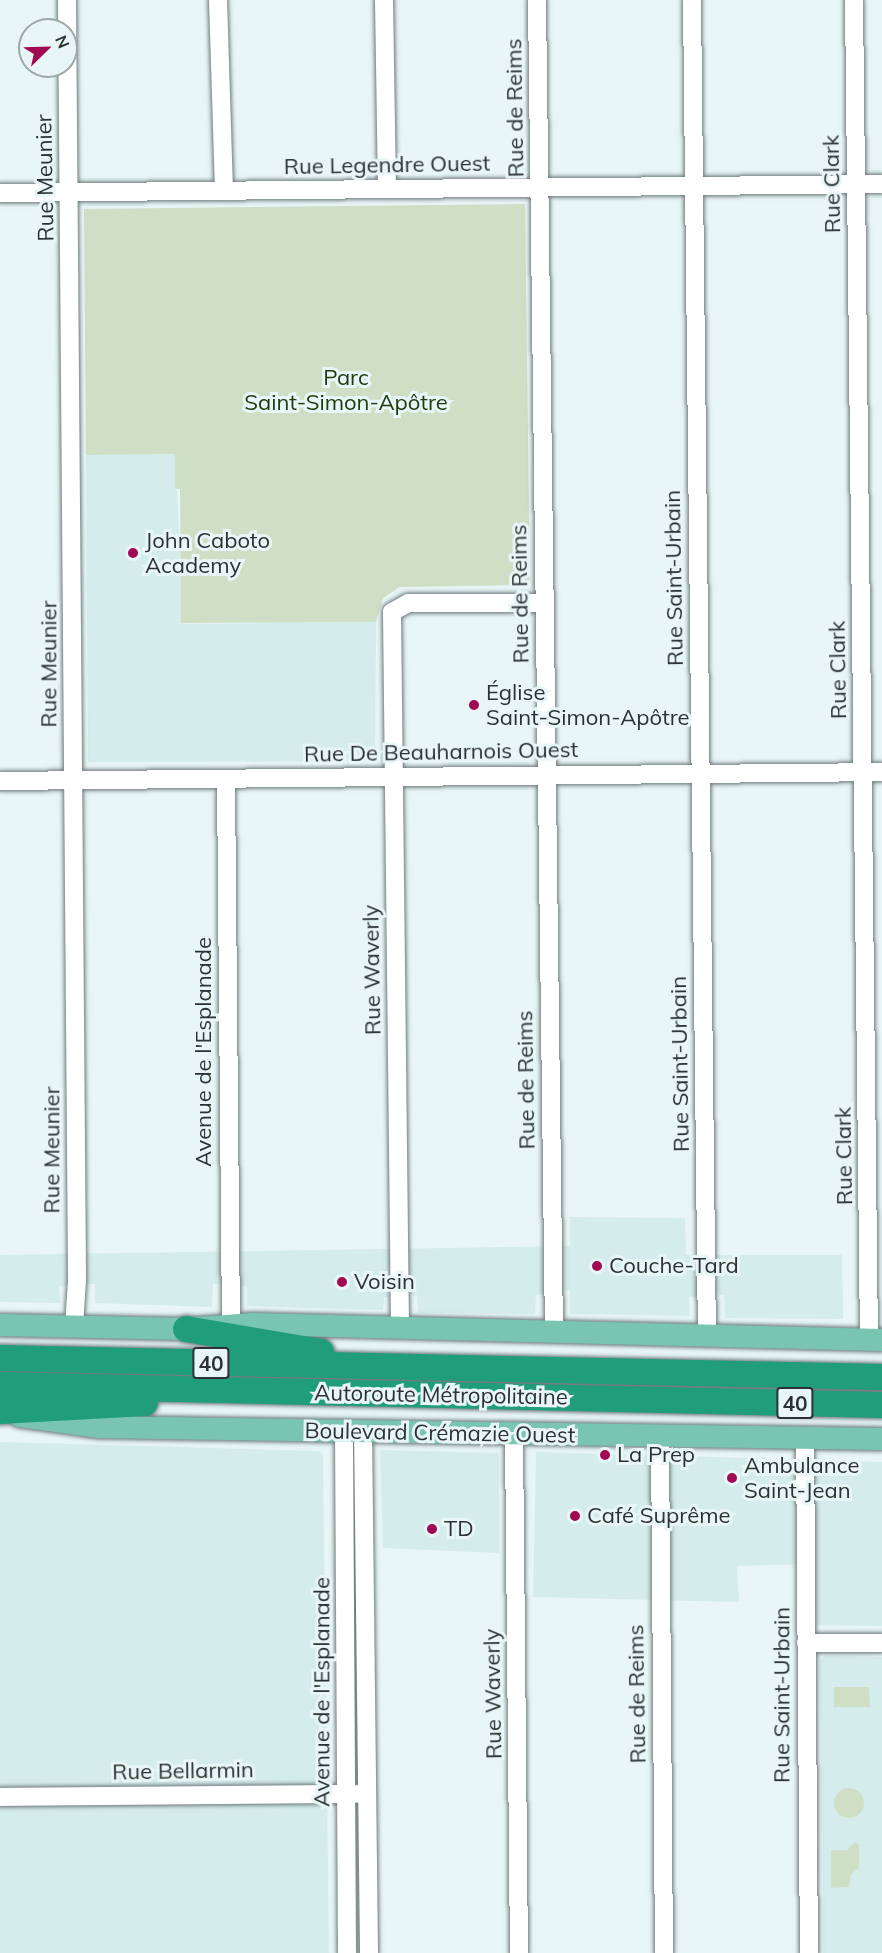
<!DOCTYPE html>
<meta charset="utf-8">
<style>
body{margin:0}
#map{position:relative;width:882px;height:1953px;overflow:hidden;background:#e8f6f7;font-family:Mulish,sans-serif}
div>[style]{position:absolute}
.built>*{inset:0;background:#d5eced}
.green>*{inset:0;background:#cedfc6}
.round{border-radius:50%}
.roads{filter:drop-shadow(0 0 2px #6f7b7c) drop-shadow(0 0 2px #6f7b7c)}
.minor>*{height:18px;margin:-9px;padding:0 9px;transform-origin:9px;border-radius:9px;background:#fff}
.major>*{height:22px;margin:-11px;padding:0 11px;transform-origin:11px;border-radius:11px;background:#79c5af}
.highway>*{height:26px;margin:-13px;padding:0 13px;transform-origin:13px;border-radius:13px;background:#209e79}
.dots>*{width:16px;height:16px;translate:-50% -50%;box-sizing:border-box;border:3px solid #e8f6f7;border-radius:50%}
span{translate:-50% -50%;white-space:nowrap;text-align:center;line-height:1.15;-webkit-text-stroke:6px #e8f6f7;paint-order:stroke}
.shield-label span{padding:2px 4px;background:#e8f6f7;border:2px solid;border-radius:4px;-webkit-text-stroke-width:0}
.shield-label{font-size:21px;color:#2c3232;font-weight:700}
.street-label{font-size:22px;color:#2c3232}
.park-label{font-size:22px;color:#203c0e}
.poi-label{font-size:22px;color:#2c3232}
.left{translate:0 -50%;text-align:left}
.north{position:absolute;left:18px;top:18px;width:60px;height:60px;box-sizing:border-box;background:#e8f6f7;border:2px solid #9da8a8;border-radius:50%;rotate:67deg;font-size:16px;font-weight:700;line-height:24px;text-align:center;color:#2c3232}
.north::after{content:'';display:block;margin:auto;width:21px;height:27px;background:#9f0a51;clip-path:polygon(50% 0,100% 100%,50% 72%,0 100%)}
</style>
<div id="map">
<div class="built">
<div style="clip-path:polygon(175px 454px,184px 624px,376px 622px,375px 761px,88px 762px,86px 455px)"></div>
<div style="clip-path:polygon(570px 1217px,685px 1218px,686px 1255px,842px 1255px,843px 1319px,725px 1318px,724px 1295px,689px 1297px,690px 1316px,570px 1314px,570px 1290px,536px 1295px,535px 1314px,418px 1313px,417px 1295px,384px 1297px,383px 1310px,247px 1306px,247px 1286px,213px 1284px,212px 1307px,95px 1303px,95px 1284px,59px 1286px,60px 1303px,0 1302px,0 1255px,570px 1246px)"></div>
<div style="clip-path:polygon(0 1442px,320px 1451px,323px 1455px,329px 1953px,0 1953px)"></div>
<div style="clip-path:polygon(380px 1450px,499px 1453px,499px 1553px,383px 1548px)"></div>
<div style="clip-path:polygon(536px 1452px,882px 1462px,882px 1626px,816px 1625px,813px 1564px,737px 1566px,739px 1602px,533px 1597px)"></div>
<div style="clip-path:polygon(825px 1656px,882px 1657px,882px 1953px,823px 1953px,820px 1660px)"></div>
</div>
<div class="green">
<div style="clip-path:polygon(525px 204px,530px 585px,400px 587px,383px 598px,376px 622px,181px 623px,180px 489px,175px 489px,175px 454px,86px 455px,84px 209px)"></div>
<div style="clip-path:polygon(834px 1687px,869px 1687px,870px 1707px,834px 1707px)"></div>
<div class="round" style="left:834px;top:1788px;width:30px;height:30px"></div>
<div style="clip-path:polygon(855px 1842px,859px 1845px,859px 1868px,851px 1874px,849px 1887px,831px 1888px,831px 1850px,847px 1850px)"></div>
</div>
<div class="roads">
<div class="minor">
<div style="left:67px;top:0;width:1280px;rotate:89.55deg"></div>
<div style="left:77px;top:1280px;width:47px;rotate:93.7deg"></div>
<div style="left:218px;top:0;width:191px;rotate:88.2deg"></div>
<div style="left:384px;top:0;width:189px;rotate:89.1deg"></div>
<div style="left:537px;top:0;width:1331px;rotate:89.27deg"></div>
<div style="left:692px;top:0;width:1335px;rotate:89.36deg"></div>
<div style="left:854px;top:0;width:1340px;rotate:89.36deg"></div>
<div style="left:0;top:193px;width:882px;rotate:-0.58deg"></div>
<div style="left:226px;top:779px;width:546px;rotate:89.48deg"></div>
<div style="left:0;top:781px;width:882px;rotate:-0.58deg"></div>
<div style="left:400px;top:1327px;width:715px;rotate:-90.64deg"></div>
<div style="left:392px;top:612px;width:18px;rotate:-29deg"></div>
<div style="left:408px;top:603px;width:137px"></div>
<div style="left:344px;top:1431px;width:522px;rotate:89.67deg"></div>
<div style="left:363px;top:1431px;width:522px;rotate:89.34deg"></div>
<div style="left:660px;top:1435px;width:518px;rotate:89.56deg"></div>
<div style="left:514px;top:1436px;width:517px;rotate:89.45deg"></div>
<div style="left:805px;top:1437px;width:516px;rotate:89.56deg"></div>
<div style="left:806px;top:1643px;width:76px"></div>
<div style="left:0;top:1797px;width:356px;rotate:-0.5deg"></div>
</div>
<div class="major">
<div style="left:0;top:1325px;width:186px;rotate:1.2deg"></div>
<div style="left:186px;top:1329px;width:67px;rotate:-4.3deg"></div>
<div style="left:253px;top:1324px;width:629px;rotate:1.46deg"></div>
<div style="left:20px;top:1416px;width:80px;rotate:7.9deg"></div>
<div style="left:99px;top:1427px;width:783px;rotate:0.88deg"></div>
</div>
<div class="highway">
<div style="left:186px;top:1329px;width:137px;rotate:9.7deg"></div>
<div style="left:0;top:1358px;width:882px;rotate:1.23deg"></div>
<div style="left:0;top:1385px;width:882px;rotate:1.3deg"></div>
<div style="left:0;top:1411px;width:145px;rotate:-3.2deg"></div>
</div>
</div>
<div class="dots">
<div style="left:133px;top:553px;background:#9f0a51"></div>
<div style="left:474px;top:705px;background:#9f0a51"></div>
<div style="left:597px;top:1266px;background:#9f0a51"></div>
<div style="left:342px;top:1282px;background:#9f0a51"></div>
<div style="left:605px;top:1455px;background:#9f0a51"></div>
<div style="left:732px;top:1478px;background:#9f0a51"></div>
<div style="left:575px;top:1516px;background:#9f0a51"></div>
<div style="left:432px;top:1529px;background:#9f0a51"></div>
</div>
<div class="shield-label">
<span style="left:211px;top:1363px">40</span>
<span style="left:795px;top:1403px">40</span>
</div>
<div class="street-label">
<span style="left:515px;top:108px;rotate:-91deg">Rue de Reims</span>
<span style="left:387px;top:165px;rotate:-1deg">Rue Legendre Ouest</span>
<span style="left:45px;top:178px;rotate:-91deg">Rue Meunier</span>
<span style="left:832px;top:184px;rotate:-91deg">Rue Clark</span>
<span style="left:674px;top:578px;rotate:-91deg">Rue Saint-Urbain</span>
<span style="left:520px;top:594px;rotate:-91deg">Rue de Reims</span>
<span style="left:49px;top:664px;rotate:-90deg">Rue Meunier</span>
<span style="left:838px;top:670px;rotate:-91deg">Rue Clark</span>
<span style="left:441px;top:752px;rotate:-1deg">Rue De Beauharnois Ouest</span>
<span style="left:372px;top:970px;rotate:-91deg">Rue Waverly</span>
<span style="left:204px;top:1052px;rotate:-90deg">Avenue de l'Esplanade</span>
<span style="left:680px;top:1064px;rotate:-91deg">Rue Saint-Urbain</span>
<span style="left:526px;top:1080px;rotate:-91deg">Rue de Reims</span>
<span style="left:52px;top:1150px;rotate:-90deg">Rue Meunier</span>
<span style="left:844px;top:1156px;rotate:-91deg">Rue Clark</span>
<span style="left:441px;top:1395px;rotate:1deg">Autoroute Métropolitaine</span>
<span style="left:440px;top:1433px;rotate:1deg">Boulevard Crémazie Ouest</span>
<span style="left:322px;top:1692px;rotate:-90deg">Avenue de l'Esplanade</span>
<span style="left:493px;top:1694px;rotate:-91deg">Rue Waverly</span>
<span style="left:637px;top:1694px;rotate:-91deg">Rue de Reims</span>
<span style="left:782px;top:1695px;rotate:-90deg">Rue Saint-Urbain</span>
<span style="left:183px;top:1771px;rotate:-1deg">Rue Bellarmin</span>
</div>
<div class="park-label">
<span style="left:346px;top:390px">Parc<br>Saint-Simon-Apôtre</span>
</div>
<div class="poi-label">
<span class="left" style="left:145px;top:553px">John Caboto<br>Academy</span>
<span class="left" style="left:486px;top:705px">Église<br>Saint-Simon-Apôtre</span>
<span class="left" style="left:609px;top:1266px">Couche-Tard</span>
<span class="left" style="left:354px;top:1282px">Voisin</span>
<span class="left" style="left:617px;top:1455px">La Prep</span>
<span class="left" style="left:744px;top:1478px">Ambulance<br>Saint-Jean</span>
<span class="left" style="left:587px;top:1516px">Café Suprême</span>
<span class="left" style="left:444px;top:1529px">TD</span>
</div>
<div class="north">N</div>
</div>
